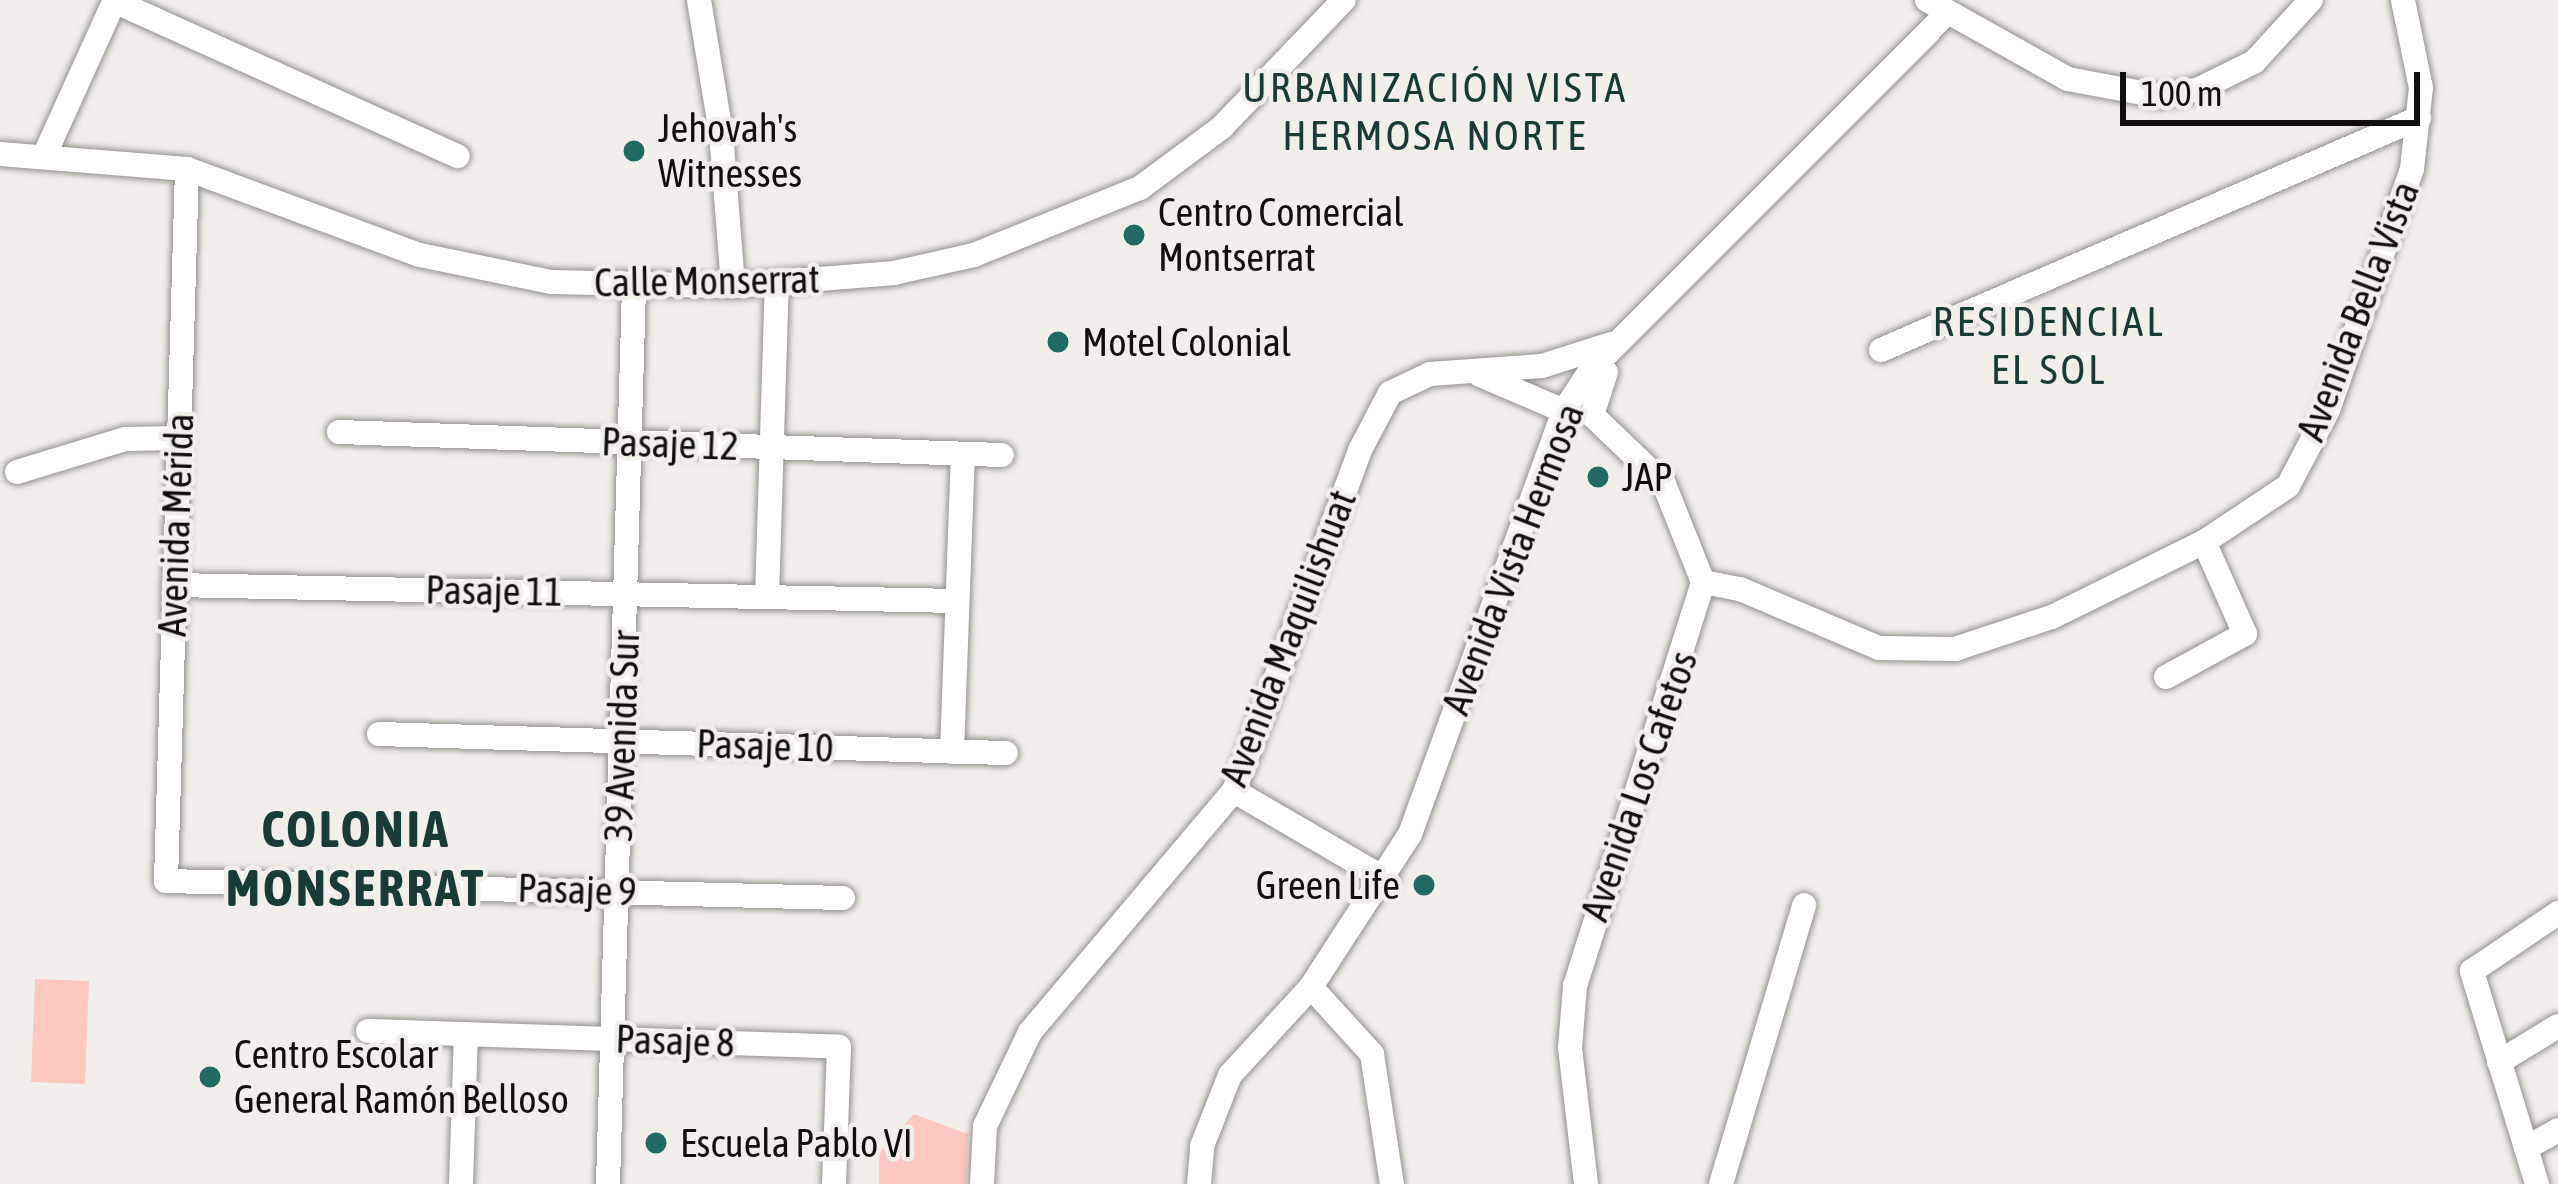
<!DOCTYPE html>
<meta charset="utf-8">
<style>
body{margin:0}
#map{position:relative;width:2558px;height:1184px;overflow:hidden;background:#f2efeb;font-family:"Asap Condensed",sans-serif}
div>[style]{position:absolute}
.green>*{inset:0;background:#fcc8c0}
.roads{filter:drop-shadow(0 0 3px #95928e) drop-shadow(0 0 3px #95928e)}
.minor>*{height:24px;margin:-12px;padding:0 12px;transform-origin:12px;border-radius:12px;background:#fff}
.dots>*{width:33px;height:33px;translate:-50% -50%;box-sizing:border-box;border:6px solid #f2efeb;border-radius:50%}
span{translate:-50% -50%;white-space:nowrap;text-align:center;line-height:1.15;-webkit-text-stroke:9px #f2efeb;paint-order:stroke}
.poi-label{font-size:39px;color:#100f0e}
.left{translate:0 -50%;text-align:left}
.right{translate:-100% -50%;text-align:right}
.street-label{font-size:39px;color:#100f0e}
.neighbourhood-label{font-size:42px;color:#193b37;letter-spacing:3px}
.district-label{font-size:51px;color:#193b37;font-weight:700;letter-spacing:3px}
.scale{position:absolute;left:2120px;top:72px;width:300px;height:54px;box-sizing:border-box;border:6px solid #100f0e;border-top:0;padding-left:15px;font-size:36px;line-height:42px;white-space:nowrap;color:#100f0e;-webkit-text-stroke:9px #f2efeb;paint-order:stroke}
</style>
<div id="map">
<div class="green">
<div style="clip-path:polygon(35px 979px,89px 981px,85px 1084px,31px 1082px)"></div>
<div style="clip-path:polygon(914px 1114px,968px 1134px,966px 1184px,879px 1184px,879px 1153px)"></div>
</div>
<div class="roads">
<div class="minor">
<div style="left:699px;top:0;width:135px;rotate:80.6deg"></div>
<div style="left:721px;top:133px;width:153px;rotate:85.5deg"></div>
<div style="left:1927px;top:0;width:162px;rotate:29.3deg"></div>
<div style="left:2068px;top:79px;width:92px;rotate:10.7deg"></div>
<div style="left:2158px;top:96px;width:39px;rotate:-9deg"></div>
<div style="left:2197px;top:90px;width:64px;rotate:-26.2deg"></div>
<div style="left:2254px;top:62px;width:84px;rotate:-47.4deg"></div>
<div style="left:114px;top:1px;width:377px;rotate:24.3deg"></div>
<div style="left:0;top:154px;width:188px;rotate:4.6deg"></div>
<div style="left:187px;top:169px;width:248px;rotate:20.3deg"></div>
<div style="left:420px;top:255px;width:135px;rotate:11.6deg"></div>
<div style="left:552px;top:282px;width:181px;rotate:1.3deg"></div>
<div style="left:733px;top:286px;width:162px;rotate:-4.6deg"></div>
<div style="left:894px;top:273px;width:82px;rotate:-12.7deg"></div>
<div style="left:974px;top:255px;width:179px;rotate:-22deg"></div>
<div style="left:1140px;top:188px;width:102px;rotate:-36.6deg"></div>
<div style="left:1222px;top:127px;width:176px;rotate:-46.2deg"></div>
<div style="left:45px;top:154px;width:169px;rotate:-65.6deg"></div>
<div style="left:187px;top:169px;width:712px;rotate:91.69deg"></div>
<div style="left:166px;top:881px;width:677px;rotate:1.44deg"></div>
<div style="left:1881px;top:350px;width:586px;rotate:-23.33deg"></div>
<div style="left:1480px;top:375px;width:91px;rotate:23.2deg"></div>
<div style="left:339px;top:432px;width:663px;rotate:1.99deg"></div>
<div style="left:17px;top:472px;width:113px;rotate:-17deg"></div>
<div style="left:125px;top:439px;width:54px;rotate:-1.1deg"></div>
<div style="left:1703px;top:582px;width:38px;rotate:11deg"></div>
<div style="left:1740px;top:589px;width:151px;rotate:23deg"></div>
<div style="left:1879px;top:648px;width:76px;rotate:0.8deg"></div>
<div style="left:1955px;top:649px;width:102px;rotate:-18.3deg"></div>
<div style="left:2052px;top:617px;width:169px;rotate:-26.3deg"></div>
<div style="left:2204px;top:542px;width:101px;rotate:-33.7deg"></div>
<div style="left:2288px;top:486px;width:86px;rotate:-62.2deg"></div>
<div style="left:2328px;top:410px;width:255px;rotate:-70.8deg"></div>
<div style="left:2412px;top:169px;width:81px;rotate:-83.7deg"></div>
<div style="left:2421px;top:88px;width:90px;rotate:-101.6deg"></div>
<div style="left:174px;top:585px;width:783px;rotate:1.17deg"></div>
<div style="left:767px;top:597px;width:312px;rotate:-88.2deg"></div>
<div style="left:2166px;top:677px;width:90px;rotate:-28.6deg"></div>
<div style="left:2245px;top:634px;width:101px;rotate:-114deg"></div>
<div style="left:379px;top:734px;width:627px;rotate:1.74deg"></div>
<div style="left:952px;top:752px;width:298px;rotate:-87.9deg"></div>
<div style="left:1234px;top:791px;width:177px;rotate:30.2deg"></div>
<div style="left:1311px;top:987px;width:91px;rotate:47.7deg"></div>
<div style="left:1372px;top:1054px;width:132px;rotate:81.3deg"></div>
<div style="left:368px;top:1031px;width:471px;rotate:1.9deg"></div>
<div style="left:839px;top:1047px;width:137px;rotate:92.1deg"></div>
<div style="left:2499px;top:1062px;width:69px;rotate:-31.4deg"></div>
<div style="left:2526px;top:1148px;width:37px;rotate:-29deg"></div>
<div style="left:461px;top:1184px;width:150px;rotate:-88.1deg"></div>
<div style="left:608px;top:1184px;width:896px;rotate:-88.34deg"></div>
<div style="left:982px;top:1184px;width:58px;rotate:-87deg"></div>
<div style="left:985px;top:1126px;width:104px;rotate:-64.4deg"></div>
<div style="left:1030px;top:1032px;width:316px;rotate:-49.8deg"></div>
<div style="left:1234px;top:791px;width:364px;rotate:-69.7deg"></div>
<div style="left:1360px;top:450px;width:64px;rotate:-62.2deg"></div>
<div style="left:1390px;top:393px;width:44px;rotate:-25.4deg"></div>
<div style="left:1430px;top:374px;width:112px;rotate:-4.1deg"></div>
<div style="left:1542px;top:366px;width:72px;rotate:-17.7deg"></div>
<div style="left:1199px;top:1184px;width:38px;rotate:-85deg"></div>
<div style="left:1202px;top:1146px;width:76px;rotate:-68.5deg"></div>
<div style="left:1230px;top:1075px;width:120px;rotate:-47.4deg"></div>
<div style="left:1311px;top:987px;width:182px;rotate:-57.1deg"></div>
<div style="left:1410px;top:834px;width:450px;rotate:-70deg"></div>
<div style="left:1564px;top:411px;width:48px;rotate:-57deg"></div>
<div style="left:1590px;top:371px;width:506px;rotate:-45.08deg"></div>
<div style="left:1586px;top:1184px;width:137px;rotate:-96.7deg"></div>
<div style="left:1570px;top:1048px;width:62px;rotate:-85.4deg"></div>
<div style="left:1575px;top:986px;width:424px;rotate:-72.4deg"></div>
<div style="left:1703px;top:582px;width:105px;rotate:-111.7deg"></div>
<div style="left:1664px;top:484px;width:100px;rotate:-136.2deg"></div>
<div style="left:1592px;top:415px;width:45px;rotate:-72deg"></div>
<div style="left:1721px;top:1184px;width:291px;rotate:-73.4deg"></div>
<div style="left:2537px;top:1184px;width:223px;rotate:-107deg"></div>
<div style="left:2472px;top:971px;width:104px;rotate:-34deg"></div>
</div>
</div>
<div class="dots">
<div style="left:634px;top:151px;background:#206a62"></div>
<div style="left:1134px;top:235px;background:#206a62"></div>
<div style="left:1058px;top:342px;background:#206a62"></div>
<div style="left:1598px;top:477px;background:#206a62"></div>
<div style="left:1424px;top:885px;background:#206a62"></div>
<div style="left:210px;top:1077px;background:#206a62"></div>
<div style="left:656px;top:1143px;background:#206a62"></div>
</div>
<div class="poi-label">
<span class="left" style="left:658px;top:151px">Jehovah's<br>Witnesses</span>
<span class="left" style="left:1158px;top:235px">Centro Comercial<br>Montserrat</span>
<span class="left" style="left:1082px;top:342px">Motel Colonial</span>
<span class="left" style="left:1622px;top:477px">JAP</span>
<span class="right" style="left:1400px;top:885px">Green Life</span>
<span class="left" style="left:234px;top:1077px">Centro Escolar<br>General Ramón Belloso</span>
<span class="left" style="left:680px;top:1143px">Escuela Pablo VI</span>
</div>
<div class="street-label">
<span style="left:707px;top:281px;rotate:-1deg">Calle Monserrat</span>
<span style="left:2358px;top:311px;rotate:-69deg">Avenida Bella Vista</span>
<span style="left:670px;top:444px;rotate:2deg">Pasaje 12</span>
<span style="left:176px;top:525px;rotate:-88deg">Avenida Mérida</span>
<span style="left:1513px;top:559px;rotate:-69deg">Avenida Vista Hermosa</span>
<span style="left:494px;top:591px;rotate:1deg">Pasaje 11</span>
<span style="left:1288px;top:638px;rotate:-69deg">Avenida Maquilishuat</span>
<span style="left:622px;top:736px;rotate:-88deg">39 Avenida Sur</span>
<span style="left:765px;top:746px;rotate:2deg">Pasaje 10</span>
<span style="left:1639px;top:786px;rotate:-71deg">Avenida Los Cafetos</span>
<span style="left:577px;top:890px;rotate:2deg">Pasaje 9</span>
<span style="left:675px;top:1041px;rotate:2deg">Pasaje 8</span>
</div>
<div class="neighbourhood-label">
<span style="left:1435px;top:111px">URBANIZACIÓN VISTA<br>HERMOSA NORTE</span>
<span style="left:2049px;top:345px">RESIDENCIAL<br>EL SOL</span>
</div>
<div class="district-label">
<span style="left:356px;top:859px">COLONIA<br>MONSERRAT</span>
</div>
<div class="scale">100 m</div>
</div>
